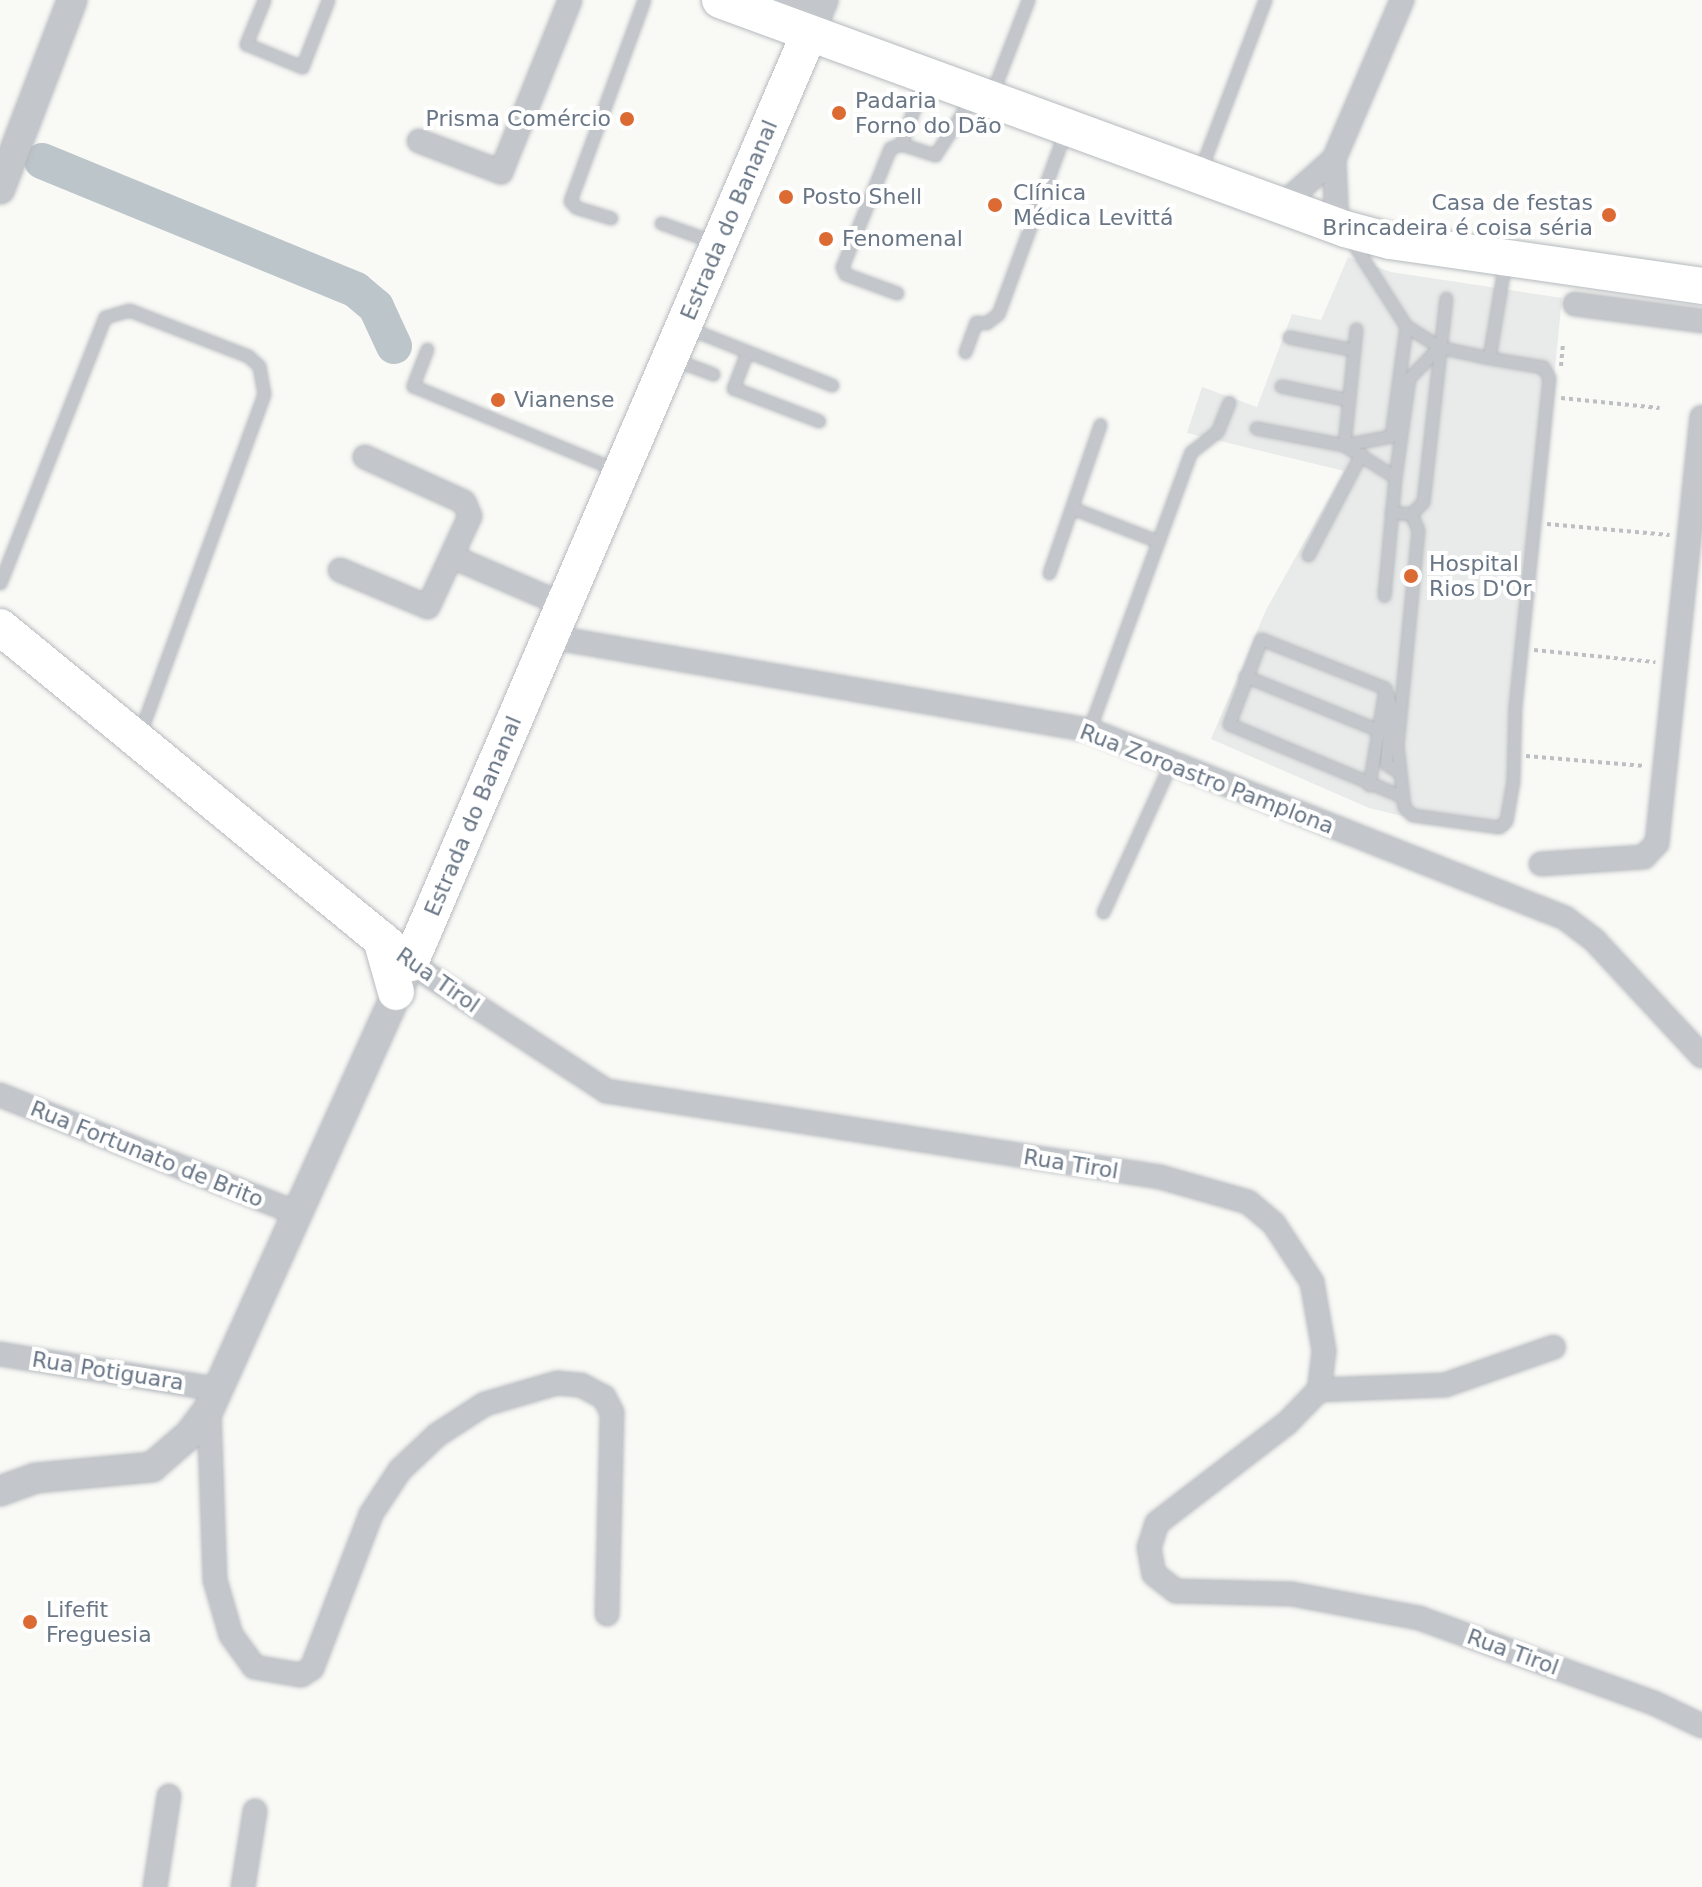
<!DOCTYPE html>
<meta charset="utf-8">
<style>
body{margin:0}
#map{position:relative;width:1702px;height:1887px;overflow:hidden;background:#f9f9f6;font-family:"DejaVu Sans",sans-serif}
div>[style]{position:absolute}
.built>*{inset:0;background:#e9ebea}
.river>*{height:36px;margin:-18px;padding:0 18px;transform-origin:18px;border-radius:18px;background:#bcc5ca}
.path>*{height:4px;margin-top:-2px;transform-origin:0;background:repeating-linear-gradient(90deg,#bdbfc2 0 4px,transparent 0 8px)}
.roads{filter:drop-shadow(0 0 2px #b6babe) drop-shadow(0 0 2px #b6babe)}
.service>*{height:11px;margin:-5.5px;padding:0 5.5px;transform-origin:5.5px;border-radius:5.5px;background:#c3c6ca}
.minor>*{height:22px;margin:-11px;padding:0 11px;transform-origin:11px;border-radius:11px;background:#c3c6ca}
.tertiary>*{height:28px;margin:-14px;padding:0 14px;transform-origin:14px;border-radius:14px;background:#c3c6ca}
.primary>*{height:36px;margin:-18px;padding:0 18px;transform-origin:18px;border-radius:18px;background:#fff}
.dots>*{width:22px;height:22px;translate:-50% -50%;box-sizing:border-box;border:4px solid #fff;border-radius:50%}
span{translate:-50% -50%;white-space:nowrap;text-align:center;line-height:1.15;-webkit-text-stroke:8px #fff;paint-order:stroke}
.poi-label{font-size:22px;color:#697686}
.left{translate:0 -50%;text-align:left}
.right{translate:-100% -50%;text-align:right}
.street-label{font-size:22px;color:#697686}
</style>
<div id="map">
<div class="built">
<div style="clip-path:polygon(1348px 257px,1391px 272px,1562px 298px,1508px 831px,1435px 824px,1369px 808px,1211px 739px,1266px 610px,1344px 471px,1187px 433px,1202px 387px,1257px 407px,1292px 314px,1321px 320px)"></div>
</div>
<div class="river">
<div style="left:42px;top:161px;width:339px;rotate:22.3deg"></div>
<div style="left:356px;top:290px;width:26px;rotate:40deg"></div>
<div style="left:376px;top:307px;width:43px;rotate:65.2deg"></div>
</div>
<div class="path">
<div style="left:1561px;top:366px;width:21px;rotate:-85deg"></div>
<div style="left:1561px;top:398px;width:99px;rotate:5.8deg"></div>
<div style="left:1547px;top:524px;width:123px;rotate:5.1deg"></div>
<div style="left:1534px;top:650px;width:122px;rotate:5.7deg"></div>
<div style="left:1526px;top:756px;width:119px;rotate:4.8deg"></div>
</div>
<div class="roads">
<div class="service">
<div style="left:264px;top:0;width:48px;rotate:112.2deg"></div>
<div style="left:246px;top:44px;width:61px;rotate:22.3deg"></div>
<div style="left:302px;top:67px;width:72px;rotate:-68.8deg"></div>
<div style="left:991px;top:96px;width:103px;rotate:-68.9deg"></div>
<div style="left:901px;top:144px;width:70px;rotate:-70deg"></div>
<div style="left:1200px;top:171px;width:183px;rotate:-69.2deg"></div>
<div style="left:611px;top:218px;width:37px;rotate:-163deg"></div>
<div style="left:576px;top:207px;width:8px;rotate:-135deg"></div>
<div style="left:570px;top:201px;width:214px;rotate:-69.8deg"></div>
<div style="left:661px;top:223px;width:56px;rotate:19.7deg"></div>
<div style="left:1351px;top:240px;width:102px;rotate:57.4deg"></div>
<div style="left:1406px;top:326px;width:39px;rotate:32deg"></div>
<div style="left:1439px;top:347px;width:51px;rotate:12.4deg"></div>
<div style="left:1489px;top:358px;width:98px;rotate:-80.6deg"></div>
<div style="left:897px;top:293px;width:55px;rotate:-159.9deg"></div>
<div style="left:845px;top:274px;width:8px;rotate:-113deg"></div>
<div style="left:842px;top:267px;width:128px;rotate:-68deg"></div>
<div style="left:890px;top:148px;width:12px;rotate:-20deg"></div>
<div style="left:901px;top:144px;width:36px;rotate:18deg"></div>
<div style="left:935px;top:155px;width:68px;rotate:-57deg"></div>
<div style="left:688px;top:328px;width:155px;rotate:21.6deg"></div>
<div style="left:1356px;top:329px;width:117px;rotate:95.9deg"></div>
<div style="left:1344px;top:445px;width:48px;rotate:-10.8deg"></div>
<div style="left:1391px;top:436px;width:111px;rotate:-82.2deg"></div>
<div style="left:1289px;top:337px;width:66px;rotate:11.3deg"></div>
<div style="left:427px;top:349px;width:40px;rotate:111deg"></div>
<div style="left:413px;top:386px;width:221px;rotate:22.4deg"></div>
<div style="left:747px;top:352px;width:39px;rotate:111deg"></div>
<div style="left:733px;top:388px;width:92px;rotate:21deg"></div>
<div style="left:965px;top:352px;width:32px;rotate:-70deg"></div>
<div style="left:976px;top:322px;width:10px;rotate:6deg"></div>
<div style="left:986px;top:323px;width:15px;rotate:-37deg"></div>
<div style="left:998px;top:314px;width:194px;rotate:-69.8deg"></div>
<div style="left:673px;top:359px;width:43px;rotate:20.6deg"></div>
<div style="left:1281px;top:386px;width:69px;rotate:11.6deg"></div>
<div style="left:1256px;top:428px;width:90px;rotate:10.9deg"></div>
<div style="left:1344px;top:445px;width:60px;rotate:32.1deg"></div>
<div style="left:1395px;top:477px;width:119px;rotate:95.3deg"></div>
<div style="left:1395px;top:477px;width:100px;rotate:-82deg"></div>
<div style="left:1409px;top:378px;width:43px;rotate:-45.9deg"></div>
<div style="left:1072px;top:508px;width:91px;rotate:21.2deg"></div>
<div style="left:1391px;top:512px;width:20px;rotate:6deg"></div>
<div style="left:1411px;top:514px;width:17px;rotate:-45deg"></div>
<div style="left:1423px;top:502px;width:205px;rotate:-83.6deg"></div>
<div style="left:1411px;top:514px;width:17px;rotate:66deg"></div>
<div style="left:1418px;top:530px;width:217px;rotate:95.6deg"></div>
<div style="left:1397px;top:746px;width:61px;rotate:83.5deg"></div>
<div style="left:1404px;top:807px;width:11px;rotate:45deg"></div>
<div style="left:1412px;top:815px;width:88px;rotate:7.9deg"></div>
<div style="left:1499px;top:827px;width:9px;rotate:-41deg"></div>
<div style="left:1506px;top:821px;width:41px;rotate:-80.1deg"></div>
<div style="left:1513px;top:781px;width:74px;rotate:-88.5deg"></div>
<div style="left:1515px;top:707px;width:331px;rotate:-84.1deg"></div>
<div style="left:1549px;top:378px;width:13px;rotate:-119deg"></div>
<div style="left:1543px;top:367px;width:55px;rotate:-170.5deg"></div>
<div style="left:1308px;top:555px;width:114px;rotate:-62.3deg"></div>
<div style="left:1049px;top:573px;width:157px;rotate:-71deg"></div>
<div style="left:0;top:583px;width:286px;rotate:-68.5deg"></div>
<div style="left:105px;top:317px;width:25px;rotate:-16deg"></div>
<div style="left:129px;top:310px;width:128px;rotate:21.1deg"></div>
<div style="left:248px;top:356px;width:15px;rotate:42deg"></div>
<div style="left:259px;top:366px;width:28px;rotate:80deg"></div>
<div style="left:264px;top:394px;width:361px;rotate:110.1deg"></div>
<div style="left:1245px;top:676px;width:144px;rotate:22.1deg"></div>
<div style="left:1089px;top:730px;width:296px;rotate:-69.9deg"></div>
<div style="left:1191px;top:452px;width:33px;rotate:-38deg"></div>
<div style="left:1217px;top:432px;width:32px;rotate:-68deg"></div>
<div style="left:1399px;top:772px;width:15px;rotate:-148deg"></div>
<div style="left:1386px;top:764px;width:57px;rotate:-85deg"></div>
<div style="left:1391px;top:707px;width:20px;rotate:-108deg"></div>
<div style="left:1385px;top:688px;width:133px;rotate:-158.4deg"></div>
<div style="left:1261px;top:639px;width:91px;rotate:110.6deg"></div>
<div style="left:1229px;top:724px;width:186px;rotate:22.7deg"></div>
<div style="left:1369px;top:785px;width:97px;rotate:-80.5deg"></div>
<div style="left:1103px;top:912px;width:164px;rotate:-65.5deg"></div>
</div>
<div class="minor">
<div style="left:419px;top:141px;width:88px;rotate:20.7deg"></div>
<div style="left:501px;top:172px;width:185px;rotate:-68.1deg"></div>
<div style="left:1334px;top:159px;width:67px;rotate:87.4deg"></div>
<div style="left:1281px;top:206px;width:71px;rotate:-41.6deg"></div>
<div style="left:1334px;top:159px;width:173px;rotate:-66.8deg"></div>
<div style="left:1575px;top:304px;width:128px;rotate:7.6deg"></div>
<div style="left:455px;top:558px;width:119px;rotate:23.3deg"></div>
<div style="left:340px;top:570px;width:95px;rotate:22.8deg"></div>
<div style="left:428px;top:607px;width:100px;rotate:-65.2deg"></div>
<div style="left:470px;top:516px;width:15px;rotate:-113deg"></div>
<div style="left:464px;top:502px;width:109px;rotate:-155.6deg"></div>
<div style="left:550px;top:637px;width:547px;rotate:9.79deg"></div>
<div style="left:1089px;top:730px;width:512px;rotate:21.55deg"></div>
<div style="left:1565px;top:918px;width:38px;rotate:37deg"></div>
<div style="left:1595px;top:941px;width:157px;rotate:47.1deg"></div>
<div style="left:1541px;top:864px;width:103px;rotate:-3.9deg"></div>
<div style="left:1644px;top:857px;width:19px;rotate:-47deg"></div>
<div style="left:1657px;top:843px;width:428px;rotate:-84deg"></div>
<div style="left:410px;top:963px;width:234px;rotate:33.1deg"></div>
<div style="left:606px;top:1091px;width:561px;rotate:8.82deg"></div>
<div style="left:1160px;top:1177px;width:91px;rotate:15.9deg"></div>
<div style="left:1248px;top:1202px;width:34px;rotate:40deg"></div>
<div style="left:1274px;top:1224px;width:69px;rotate:56.8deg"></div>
<div style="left:1312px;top:1282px;width:70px;rotate:80.1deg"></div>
<div style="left:1324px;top:1351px;width:39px;rotate:97deg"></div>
<div style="left:1319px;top:1390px;width:46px;rotate:134.1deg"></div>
<div style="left:1287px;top:1423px;width:164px;rotate:142.4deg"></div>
<div style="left:1157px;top:1523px;width:25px;rotate:108deg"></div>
<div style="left:1149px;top:1547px;width:27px;rotate:80deg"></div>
<div style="left:1154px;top:1574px;width:28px;rotate:38deg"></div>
<div style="left:1176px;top:1591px;width:116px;rotate:1.5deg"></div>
<div style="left:1292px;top:1594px;width:129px;rotate:10.7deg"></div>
<div style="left:1419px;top:1618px;width:250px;rotate:19.9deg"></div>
<div style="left:1654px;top:1703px;width:53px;rotate:25.6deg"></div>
<div style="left:0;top:1095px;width:316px;rotate:21.7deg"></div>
<div style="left:0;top:1354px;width:219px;rotate:9.2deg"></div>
<div style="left:1319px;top:1390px;width:126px;rotate:-2.3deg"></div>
<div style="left:1445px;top:1385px;width:115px;rotate:-19.2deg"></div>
<div style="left:209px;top:1409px;width:171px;rotate:88deg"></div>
<div style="left:215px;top:1580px;width:57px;rotate:73.8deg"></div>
<div style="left:231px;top:1635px;width:39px;rotate:54deg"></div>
<div style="left:254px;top:1667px;width:48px;rotate:9.7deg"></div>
<div style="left:301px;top:1675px;width:13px;rotate:-32deg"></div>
<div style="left:312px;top:1668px;width:165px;rotate:-69deg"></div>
<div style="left:371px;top:1514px;width:53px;rotate:-56.6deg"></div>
<div style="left:400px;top:1470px;width:51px;rotate:-43.4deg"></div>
<div style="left:437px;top:1435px;width:57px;rotate:-32.9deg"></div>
<div style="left:485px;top:1404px;width:75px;rotate:-16.3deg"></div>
<div style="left:557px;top:1383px;width:24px;rotate:5deg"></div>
<div style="left:581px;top:1385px;width:26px;rotate:28deg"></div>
<div style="left:604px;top:1397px;width:18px;rotate:63deg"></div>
<div style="left:612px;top:1413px;width:201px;rotate:91.4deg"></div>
<div style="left:155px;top:1887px;width:92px;rotate:-81.3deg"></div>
<div style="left:243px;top:1887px;width:77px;rotate:-81deg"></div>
</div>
<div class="tertiary">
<div style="left:759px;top:16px;width:42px;rotate:-22.3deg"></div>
<div style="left:808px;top:36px;width:39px;rotate:-67deg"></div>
<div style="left:0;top:189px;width:202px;rotate:-69.1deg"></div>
<div style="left:0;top:1491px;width:38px;rotate:-20deg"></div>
<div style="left:36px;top:1478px;width:117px;rotate:-5.4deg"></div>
<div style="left:152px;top:1467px;width:50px;rotate:-41deg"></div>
<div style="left:190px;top:1434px;width:31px;rotate:-53deg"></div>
<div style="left:209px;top:1409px;width:477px;rotate:-65.7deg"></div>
</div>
<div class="primary">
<div style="left:720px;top:0;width:666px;rotate:20.12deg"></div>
<div style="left:1345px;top:229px;width:47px;rotate:14.9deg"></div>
<div style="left:1390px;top:241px;width:315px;rotate:8.2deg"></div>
<div style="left:0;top:627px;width:530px;rotate:39.34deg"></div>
<div style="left:410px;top:963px;width:1009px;rotate:-66.76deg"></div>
<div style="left:381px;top:939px;width:55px;rotate:74.2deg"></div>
</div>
</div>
<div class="dots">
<div style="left:839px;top:113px;background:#dc6b33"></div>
<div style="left:627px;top:119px;background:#dc6b33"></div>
<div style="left:786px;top:197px;background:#dc6b33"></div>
<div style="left:995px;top:205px;background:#dc6b33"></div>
<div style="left:1609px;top:215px;background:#dc6b33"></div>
<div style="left:826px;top:239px;background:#dc6b33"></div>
<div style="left:498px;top:400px;background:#dc6b33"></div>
<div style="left:1411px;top:576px;background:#dc6b33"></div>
<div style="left:30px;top:1622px;background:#dc6b33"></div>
</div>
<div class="poi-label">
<span class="left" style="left:855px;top:113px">Padaria<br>Forno do Dão</span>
<span class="right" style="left:611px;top:119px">Prisma Comércio</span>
<span class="left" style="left:1013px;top:205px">Clínica<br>Médica Levittá</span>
<span class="left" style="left:802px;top:197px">Posto Shell</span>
<span class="right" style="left:1593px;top:215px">Casa de festas<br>Brincadeira é coisa séria</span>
<span class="left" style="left:842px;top:239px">Fenomenal</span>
<span class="left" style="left:514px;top:400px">Vianense</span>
<span class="left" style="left:1429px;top:576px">Hospital<br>Rios D'Or</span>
<span class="left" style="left:46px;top:1622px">Lifefit<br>Freguesia</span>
</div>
<div class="street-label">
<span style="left:729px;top:220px;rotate:-67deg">Estrada do Bananal</span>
<span style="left:1207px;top:779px;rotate:21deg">Rua Zoroastro Pamplona</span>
<span style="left:473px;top:816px;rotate:-67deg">Estrada do Bananal</span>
<span style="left:438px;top:980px;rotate:35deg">Rua Tirol</span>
<span style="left:147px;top:1154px;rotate:22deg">Rua Fortunato de Brito</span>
<span style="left:1071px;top:1164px;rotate:9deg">Rua Tirol</span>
<span style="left:108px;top:1371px;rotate:9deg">Rua Potiguara</span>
<span style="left:1513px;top:1652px;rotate:20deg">Rua Tirol</span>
</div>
</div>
